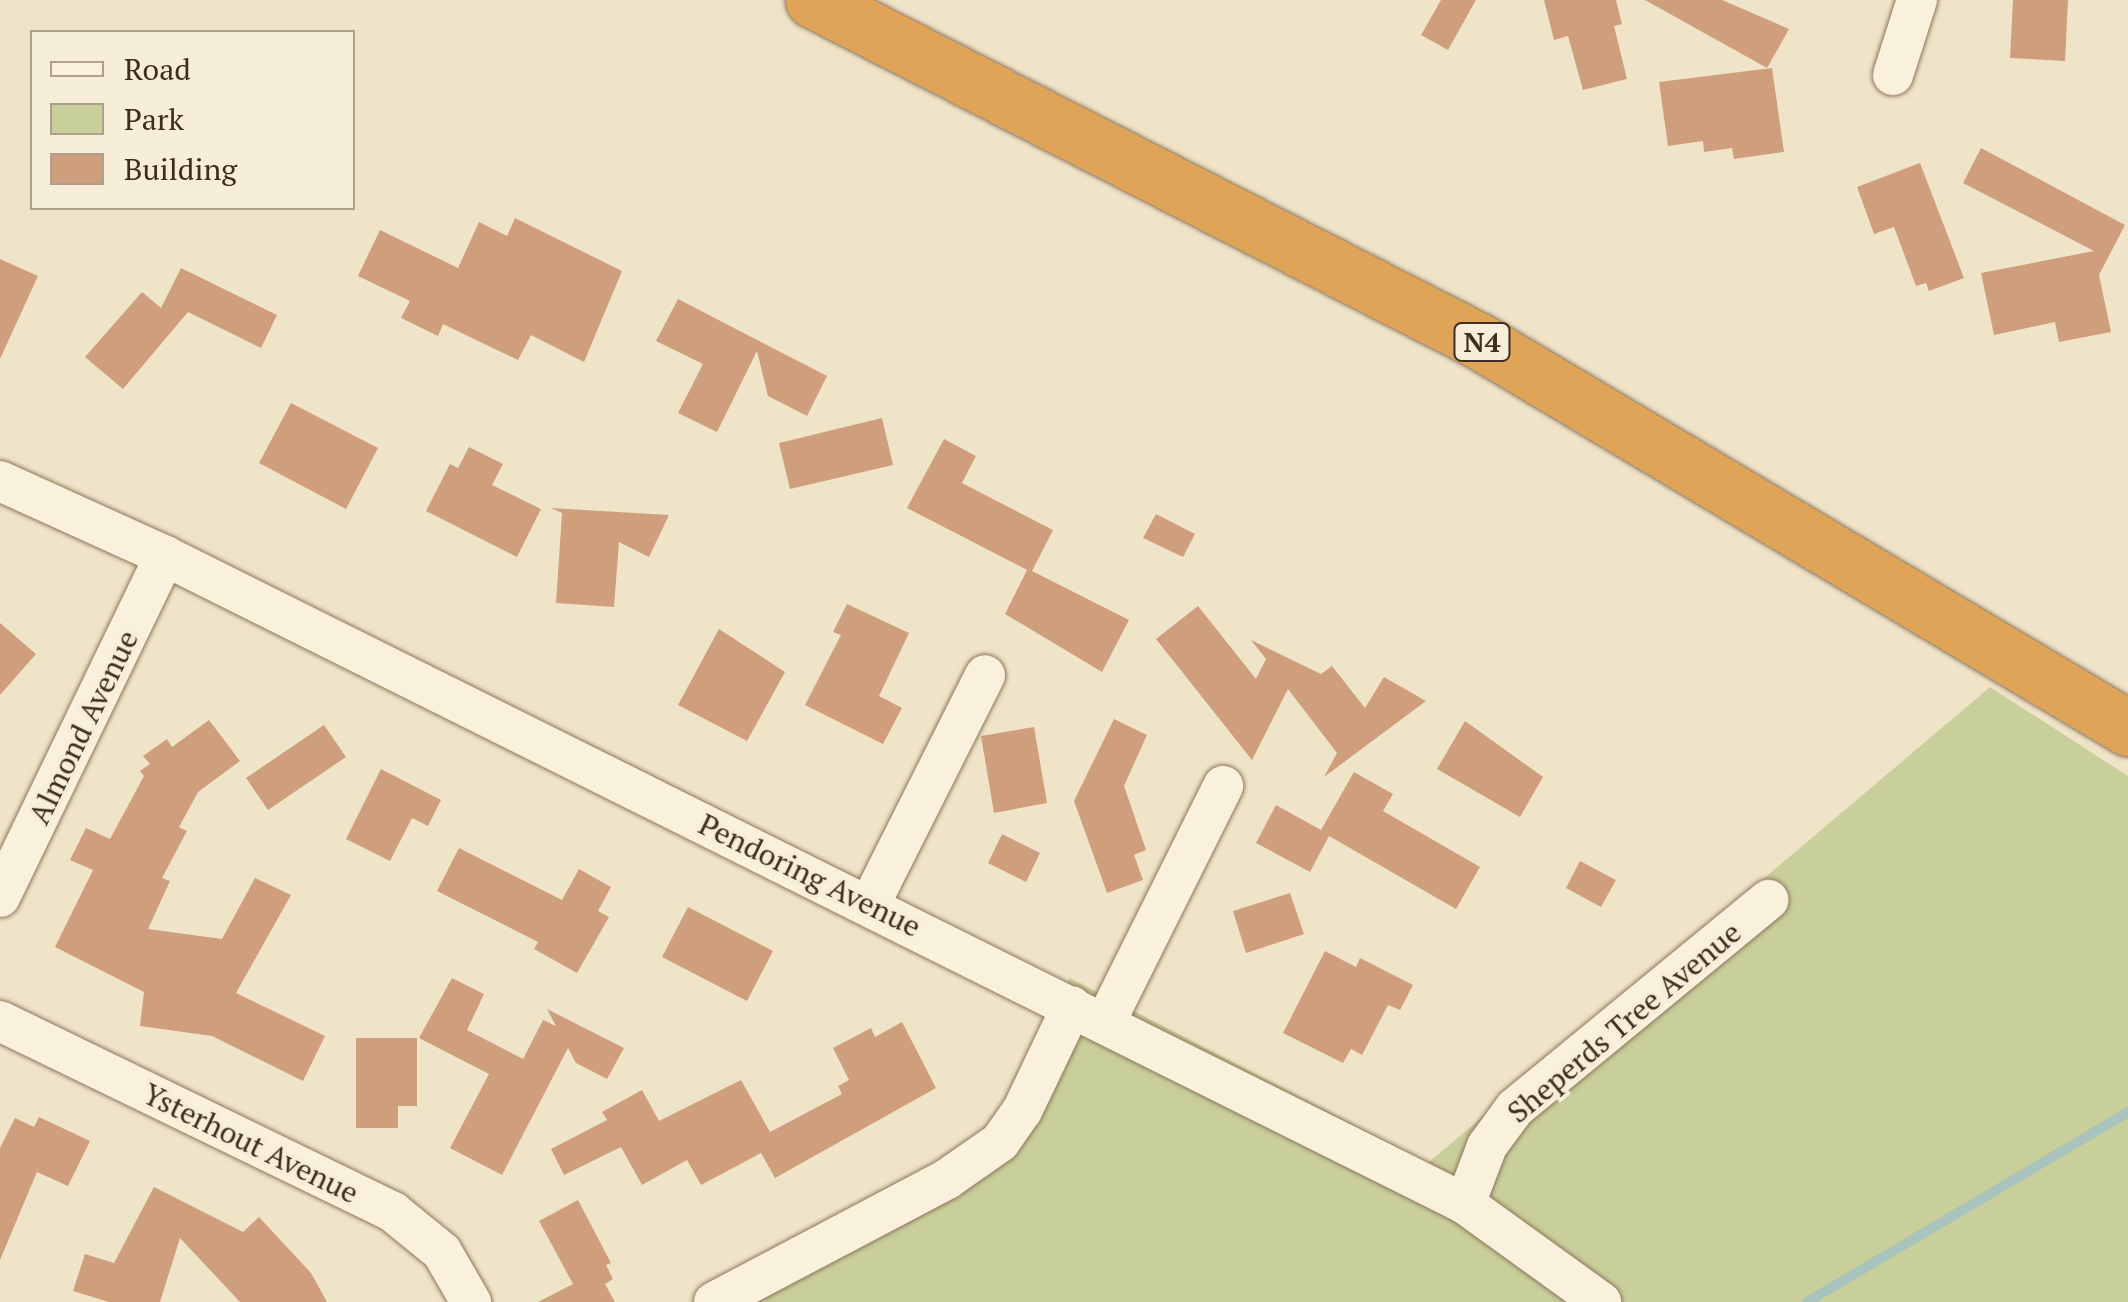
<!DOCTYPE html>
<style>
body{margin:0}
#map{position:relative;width:2128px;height:1302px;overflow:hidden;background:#f0e4c8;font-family:"PT Serif",serif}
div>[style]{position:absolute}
.green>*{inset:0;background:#c9cf9b}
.stream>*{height:10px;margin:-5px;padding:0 5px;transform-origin:5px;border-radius:5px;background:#a9c4bc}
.building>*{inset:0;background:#cf9f7d}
.roads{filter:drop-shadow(0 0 2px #8d765c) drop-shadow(0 0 2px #8d765c)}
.minor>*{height:40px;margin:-20px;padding:0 20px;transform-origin:20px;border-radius:20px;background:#faf1dc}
.highway>*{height:55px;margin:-27.5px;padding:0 27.5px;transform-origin:27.5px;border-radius:27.5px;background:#e0a458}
span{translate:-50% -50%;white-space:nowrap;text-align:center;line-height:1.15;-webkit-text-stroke:8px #f7eed8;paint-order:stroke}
.shield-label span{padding:2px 8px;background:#f7eed8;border:2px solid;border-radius:8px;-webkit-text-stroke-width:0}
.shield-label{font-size:28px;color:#3d2e20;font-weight:700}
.street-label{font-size:30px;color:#3d2e20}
.legend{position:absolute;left:30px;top:30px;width:325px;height:180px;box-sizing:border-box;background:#f7eed8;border:2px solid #ada18e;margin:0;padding:12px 18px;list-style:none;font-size:30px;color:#3d2e20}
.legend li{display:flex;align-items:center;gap:20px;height:50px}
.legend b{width:50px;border:2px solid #ada18e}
</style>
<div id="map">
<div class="green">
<div style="clip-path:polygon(1990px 687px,2128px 776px,2128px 1302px,691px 1302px,982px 1150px,1070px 978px,1428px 1163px)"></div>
</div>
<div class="stream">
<div style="left:1807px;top:1302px;width:373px;rotate:-30.6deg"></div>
</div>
<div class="building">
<div style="clip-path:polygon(1441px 0,1476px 0,1448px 50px,1421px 35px)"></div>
<div style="clip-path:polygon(1544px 0,1616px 0,1622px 24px,1614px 26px,1627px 79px,1583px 90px,1568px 36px,1554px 40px)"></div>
<div style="clip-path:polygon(1645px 0,1722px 0,1789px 29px,1767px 68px)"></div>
<div style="clip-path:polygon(2013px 0,2068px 0,2065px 61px,2010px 58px)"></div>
<div style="clip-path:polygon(1772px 68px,1784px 152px,1734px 159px,1732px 148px,1704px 152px,1703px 141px,1668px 146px,1659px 82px)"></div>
<div style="clip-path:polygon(1981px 148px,2125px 225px,2099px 275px,2111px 332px,2059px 342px,2055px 322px,1994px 335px,1981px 273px,2094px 251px,1963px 183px)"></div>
<div style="clip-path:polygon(1920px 163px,1964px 278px,1929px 291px,1926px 283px,1916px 286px,1894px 227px,1874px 234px,1857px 187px)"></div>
<div style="clip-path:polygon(515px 218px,622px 271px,584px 362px,531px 335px,518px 360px,443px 324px,438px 336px,401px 318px,410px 301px,358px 276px,380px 230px,458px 268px,479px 222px,507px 236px)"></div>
<div style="clip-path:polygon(0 259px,38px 276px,0 359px)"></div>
<div style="clip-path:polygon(181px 268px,277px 315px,261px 348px,188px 312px,123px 389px,85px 357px,142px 292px,161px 308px)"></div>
<div style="clip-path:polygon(678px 299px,827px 376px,807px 416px,768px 396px,757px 351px,717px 432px,678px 413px,703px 364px,656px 341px)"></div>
<div style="clip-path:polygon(291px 403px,378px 448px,346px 509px,259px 463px)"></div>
<div style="clip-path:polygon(882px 418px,893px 465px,790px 489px,779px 443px)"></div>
<div style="clip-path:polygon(944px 439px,976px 456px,962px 483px,1053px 530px,1032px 571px,1129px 620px,1102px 672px,1005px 614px,1027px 570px,907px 508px)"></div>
<div style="clip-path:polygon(469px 447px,503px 464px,492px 485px,541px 509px,517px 557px,426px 511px,450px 464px,458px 468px)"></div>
<div style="clip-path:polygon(551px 508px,669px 515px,649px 557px,619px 542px,614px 607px,556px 603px,562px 513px)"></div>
<div style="clip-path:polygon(1156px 514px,1195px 534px,1183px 557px,1143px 538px)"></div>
<div style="clip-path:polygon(847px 604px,909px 633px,879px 696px,902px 708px,883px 744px,805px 705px,841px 635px,833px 632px)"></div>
<div style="clip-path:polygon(1198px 606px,1256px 679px,1266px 659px,1251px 640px,1321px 674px,1332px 666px,1365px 708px,1384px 677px,1426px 701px,1324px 777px,1337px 753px,1288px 689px,1252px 760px,1156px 639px)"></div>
<div style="clip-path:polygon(0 623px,36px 654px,0 695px)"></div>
<div style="clip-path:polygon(719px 629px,785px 672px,747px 741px,678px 705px)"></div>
<div style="clip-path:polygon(1114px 719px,1147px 735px,1124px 786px,1146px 850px,1134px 855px,1143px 880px,1107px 893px,1074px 801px)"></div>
<div style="clip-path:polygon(209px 720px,240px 761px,198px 792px,179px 827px,187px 831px,162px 878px,170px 881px,148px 929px,222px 939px,255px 878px,291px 895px,236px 993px,325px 1036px,303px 1081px,212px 1036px,140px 1026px,144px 992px,55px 947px,93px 870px,70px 860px,86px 828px,110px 839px,144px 776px,140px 771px,150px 764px,143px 756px,167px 739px,172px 747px)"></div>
<div style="clip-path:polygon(1465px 721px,1543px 777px,1520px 817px,1437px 769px)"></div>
<div style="clip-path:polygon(324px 725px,346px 757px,268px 810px,246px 778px)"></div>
<div style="clip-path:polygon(1034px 727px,1047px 803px,994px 813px,981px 736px)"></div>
<div style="clip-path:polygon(381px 769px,441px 800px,428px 826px,412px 818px,390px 861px,346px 839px)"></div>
<div style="clip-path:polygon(1354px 772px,1393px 794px,1383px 811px,1480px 867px,1456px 909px,1329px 836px,1310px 872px,1256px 843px,1276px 805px,1321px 830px)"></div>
<div style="clip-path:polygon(1002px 834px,1040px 853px,1026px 882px,988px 863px)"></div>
<div style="clip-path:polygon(459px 848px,562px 900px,579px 869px,611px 887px,598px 911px,609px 917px,577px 973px,534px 949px,538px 942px,437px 891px)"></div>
<div style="clip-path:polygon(1580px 861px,1616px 880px,1601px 907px,1566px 888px)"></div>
<div style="clip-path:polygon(1290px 893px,1304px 934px,1246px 953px,1233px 911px)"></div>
<div style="clip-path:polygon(688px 907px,773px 951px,747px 1001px,662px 957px)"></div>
<div style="clip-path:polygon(1325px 951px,1356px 967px,1360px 958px,1413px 985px,1400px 1010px,1388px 1005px,1362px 1055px,1351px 1049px,1343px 1063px,1283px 1033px)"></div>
<div style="clip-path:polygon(452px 978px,484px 994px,467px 1030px,523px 1059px,543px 1020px,556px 1026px,547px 1009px,624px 1048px,607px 1079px,576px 1063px,568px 1048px,502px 1175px,450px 1148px,489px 1074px,419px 1038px)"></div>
<div style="clip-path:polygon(902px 1022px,936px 1088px,775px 1178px,761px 1153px,701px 1185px,687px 1160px,642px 1185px,621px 1147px,564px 1175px,551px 1149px,607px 1120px,602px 1112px,642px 1090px,659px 1121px,741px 1080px,770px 1132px,842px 1094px,838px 1086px,849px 1080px,833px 1048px,871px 1028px,875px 1037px)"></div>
<div style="clip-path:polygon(356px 1038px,417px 1038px,417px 1106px,398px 1106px,398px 1128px,356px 1128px)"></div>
<div style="clip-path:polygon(39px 1117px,90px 1141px,68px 1186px,37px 1172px,0 1260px,0 1148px,15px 1118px,34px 1127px)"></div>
<div style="clip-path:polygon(154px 1187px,243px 1232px,259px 1217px,311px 1273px,327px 1302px,240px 1302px,180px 1238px,160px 1302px,109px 1302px,73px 1291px,85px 1254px,114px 1263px)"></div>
<div style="clip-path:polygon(578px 1200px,611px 1263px,606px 1265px,613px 1279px,605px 1284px,615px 1302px,538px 1302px,573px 1284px,539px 1221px)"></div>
</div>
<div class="roads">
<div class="minor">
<div style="left:1893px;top:75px;width:79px;rotate:-72.3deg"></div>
<div style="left:0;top:481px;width:181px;rotate:24.4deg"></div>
<div style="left:165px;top:556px;width:1453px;rotate:26.49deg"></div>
<div style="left:1465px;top:1204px;width:168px;rotate:35.8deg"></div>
<div style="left:0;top:897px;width:379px;rotate:-64.2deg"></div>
<div style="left:870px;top:904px;width:256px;rotate:-63.3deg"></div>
<div style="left:0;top:1021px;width:437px;rotate:25.9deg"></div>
<div style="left:393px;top:1212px;width:63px;rotate:39.2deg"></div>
<div style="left:442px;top:1252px;width:58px;rotate:59.9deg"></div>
<div style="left:1105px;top:1023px;width:265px;rotate:-63.5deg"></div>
<div style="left:1465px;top:1204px;width:62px;rotate:-69.2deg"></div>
<div style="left:1487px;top:1146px;width:47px;rotate:-53.6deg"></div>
<div style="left:1515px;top:1108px;width:328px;rotate:-39.4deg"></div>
<div style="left:714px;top:1302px;width:263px;rotate:-27.8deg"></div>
<div style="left:947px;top:1179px;width:65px;rotate:-34.9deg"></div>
<div style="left:1000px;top:1142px;width:38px;rotate:-55deg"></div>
<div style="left:1022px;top:1111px;width:116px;rotate:-64.5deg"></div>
</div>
<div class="highway">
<div style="left:813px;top:0;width:748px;rotate:27.11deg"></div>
<div style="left:1479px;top:341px;width:756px;rotate:30.81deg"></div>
</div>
</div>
<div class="shield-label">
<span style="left:1482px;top:342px">N4</span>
</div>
<div class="street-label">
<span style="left:83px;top:727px;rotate:-64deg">Almond Avenue</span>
<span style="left:810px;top:875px;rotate:26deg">Pendoring Avenue</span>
<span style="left:1624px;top:1022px;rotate:-40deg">Sheperds Tree Avenue</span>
<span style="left:251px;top:1143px;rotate:26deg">Ysterhout Avenue</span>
</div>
<ul class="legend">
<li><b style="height:12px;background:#faf1dc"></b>Road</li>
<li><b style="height:28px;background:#c9cf9b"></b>Park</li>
<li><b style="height:28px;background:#cf9f7d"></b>Building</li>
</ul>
</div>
